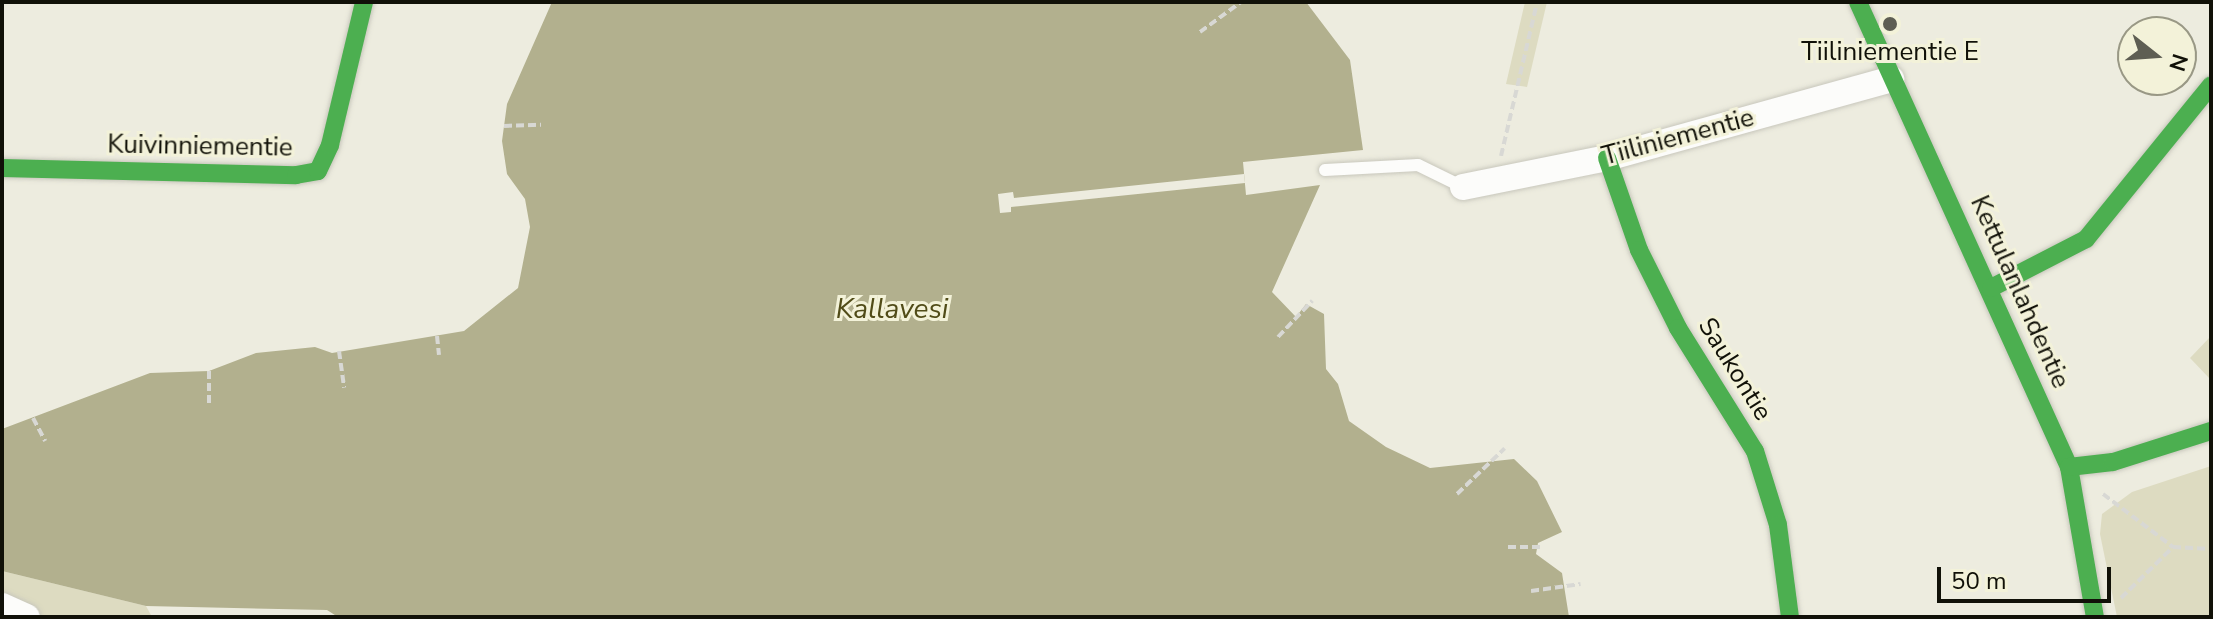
<!DOCTYPE html>
<style>
body{margin:0}
#map{position:relative;width:2213px;height:619px;overflow:hidden;background:#edecdf;font-family:"Nunito Sans",sans-serif}
div>[style]{position:absolute}
.green>*{inset:0;background:#dddbc1}
.water>*{inset:0;background:#b2b08e}
.pier>*{inset:0;background:#edecdf}
.path>*{height:4px;margin-top:-2px;transform-origin:0;background:repeating-linear-gradient(90deg,#d8d8d4 0 8px,transparent 0 12px)}
.roads{filter:drop-shadow(0 0 2px #c8c7bc) drop-shadow(0 0 2px #c8c7bc)}
.lane>*{height:12px;margin:-6px;padding:0 6px;transform-origin:6px;border-radius:6px;background:#fcfcfa}
.street>*{height:26px;margin:-13px;padding:0 13px;transform-origin:13px;border-radius:13px;background:#fcfcfa}
.fast>*{height:18px;margin:-9px;padding:0 9px;transform-origin:9px;border-radius:9px;background:#4caf50}
.dots>*{width:22px;height:22px;translate:-50% -50%;box-sizing:border-box;border:4px solid #f3f2d9;border-radius:50%}
span{translate:-50% -50%;white-space:nowrap;text-align:center;line-height:1.15;-webkit-text-stroke:6px #f3f2d9;paint-order:stroke}
.poi-label{font-size:26px;color:#111108}
.street-label{font-size:26px;color:#111108}
.water-label{font-size:28px;color:#514c18;font-style:italic}
.frame{position:absolute;inset:0;border:4px solid #111108;pointer-events:none}
.north{position:absolute;left:2117px;top:16px;width:80px;height:80px;box-sizing:border-box;background:#f3f2d9;border:2px solid #999885;border-radius:50%;rotate:107deg;font-size:22px;font-weight:700;line-height:32px;text-align:center;color:#111108}
.north::after{content:'';display:block;margin:auto;width:28px;height:36px;background:#5e5e53;clip-path:polygon(50% 0,100% 100%,50% 72%,0 100%)}
.scale{position:absolute;left:1937px;top:567px;width:174px;height:36px;box-sizing:border-box;border:4px solid #111108;border-top:0;padding-left:10px;font-size:24px;line-height:28px;white-space:nowrap;color:#111108;-webkit-text-stroke:6px #f3f2d9;paint-order:stroke}
</style>
<div id="map">
<div class="green">
<div style="clip-path:polygon(1525px 2px,1547px 2px,1527px 87px,1506px 84px)"></div>
<div style="clip-path:polygon(2211px 336px,2211px 380px,2190px 358px)"></div>
<div style="clip-path:polygon(2211px 466px,2211px 616px,2117px 617px,2100px 534px,2102px 514px,2132px 492px)"></div>
<div style="clip-path:polygon(2px 571px,146px 606px,152px 617px,2px 617px)"></div>
</div>
<div class="water">
<div style="clip-path:polygon(552px 2px,1306px 2px,1350px 60px,1363px 150px,1243px 162px,1246px 195px,1320px 185px,1272px 292px,1296px 317px,1306px 304px,1324px 314px,1326px 369px,1338px 384px,1349px 421px,1386px 447px,1430px 468px,1514px 459px,1537px 481px,1562px 532px,1538px 543px,1536px 554px,1562px 573px,1569px 617px,338px 617px,327px 610px,146px 606px,2px 571px,2px 429px,150px 373px,209px 371px,256px 353px,315px 347px,332px 353px,464px 331px,518px 288px,530px 227px,525px 199px,507px 174px,502px 141px,507px 104px)"></div>
</div>
<div class="pier">
<div style="clip-path:polygon(1244px 174px,1245px 183px,1011px 207px,1011px 212px,1000px 213px,998px 194px,1013px 192px,1014px 198px)"></div>
</div>
<div class="path">
<div style="left:1200px;top:32px;width:51px;rotate:-36.2deg"></div>
<div style="left:504px;top:126px;width:37px;rotate:-2deg"></div>
<div style="left:1501px;top:156px;width:158px;rotate:-76.8deg"></div>
<div style="left:437px;top:336px;width:19px;rotate:84deg"></div>
<div style="left:1278px;top:337px;width:50px;rotate:-46.6deg"></div>
<div style="left:339px;top:351px;width:37px;rotate:82deg"></div>
<div style="left:209px;top:371px;width:32px;rotate:90deg"></div>
<div style="left:33px;top:418px;width:26px;rotate:62deg"></div>
<div style="left:1457px;top:494px;width:66px;rotate:-43.8deg"></div>
<div style="left:2103px;top:494px;width:88px;rotate:37.1deg"></div>
<div style="left:2173px;top:547px;width:38px;rotate:3deg"></div>
<div style="left:1508px;top:547px;width:36px"></div>
<div style="left:1531px;top:591px;width:50px;rotate:-8deg"></div>
<div style="left:2121px;top:598px;width:73px;rotate:-44.4deg"></div>
</div>
<div class="roads">
<div class="lane">
<div style="left:1325px;top:170px;width:93px;rotate:-3.1deg"></div>
<div style="left:1418px;top:165px;width:50px;rotate:26.1deg"></div>
</div>
<div class="street">
<div style="left:1463px;top:187px;width:147px;rotate:-11.4deg"></div>
<div style="left:1607px;top:158px;width:295px;rotate:-15.5deg"></div>
<div style="left:2px;top:606px;width:27px;rotate:24deg"></div>
</div>
<div class="fast">
<div style="left:1858px;top:2px;width:511px;rotate:65.59deg"></div>
<div style="left:2069px;top:467px;width:152px;rotate:80.2deg"></div>
<div style="left:1607px;top:158px;width:97px;rotate:70.8deg"></div>
<div style="left:1639px;top:250px;width:87px;rotate:63.4deg"></div>
<div style="left:1678px;top:328px;width:145px;rotate:58deg"></div>
<div style="left:1755px;top:451px;width:77px;rotate:72.7deg"></div>
<div style="left:1778px;top:525px;width:93px;rotate:82.6deg"></div>
<div style="left:2px;top:168px;width:294px;rotate:1.4deg"></div>
<div style="left:296px;top:175px;width:22px;rotate:-10deg"></div>
<div style="left:318px;top:171px;width:29px;rotate:-65deg"></div>
<div style="left:330px;top:145px;width:147px;rotate:-76.6deg"></div>
<div style="left:1991px;top:288px;width:107px;rotate:-27.3deg"></div>
<div style="left:2086px;top:239px;width:198px;rotate:-50.9deg"></div>
<div style="left:2069px;top:467px;width:44px;rotate:-6.5deg"></div>
<div style="left:2113px;top:462px;width:103px;rotate:-17.6deg"></div>
</div>
</div>
<div class="dots">
<div style="left:1890px;top:24px;background:#5e5e53"></div>
</div>
<div class="poi-label">
<span style="left:1890px;top:52px">Tiiliniementie E</span>
</div>
<div class="street-label">
<span style="left:1678px;top:137px;rotate:-15deg">Tiiliniementie</span>
<span style="left:200px;top:146px;rotate:1deg">Kuivinniementie</span>
<span style="left:2020px;top:292px;rotate:66deg">Kettulanlahdentie</span>
<span style="left:1735px;top:369px;rotate:58deg">Saukontie</span>
</div>
<div class="water-label">
<span style="left:892px;top:309px">Kallavesi</span>
</div>
<div class="frame"></div>
<div class="north">N</div>
<div class="scale">50 m</div>
</div>
